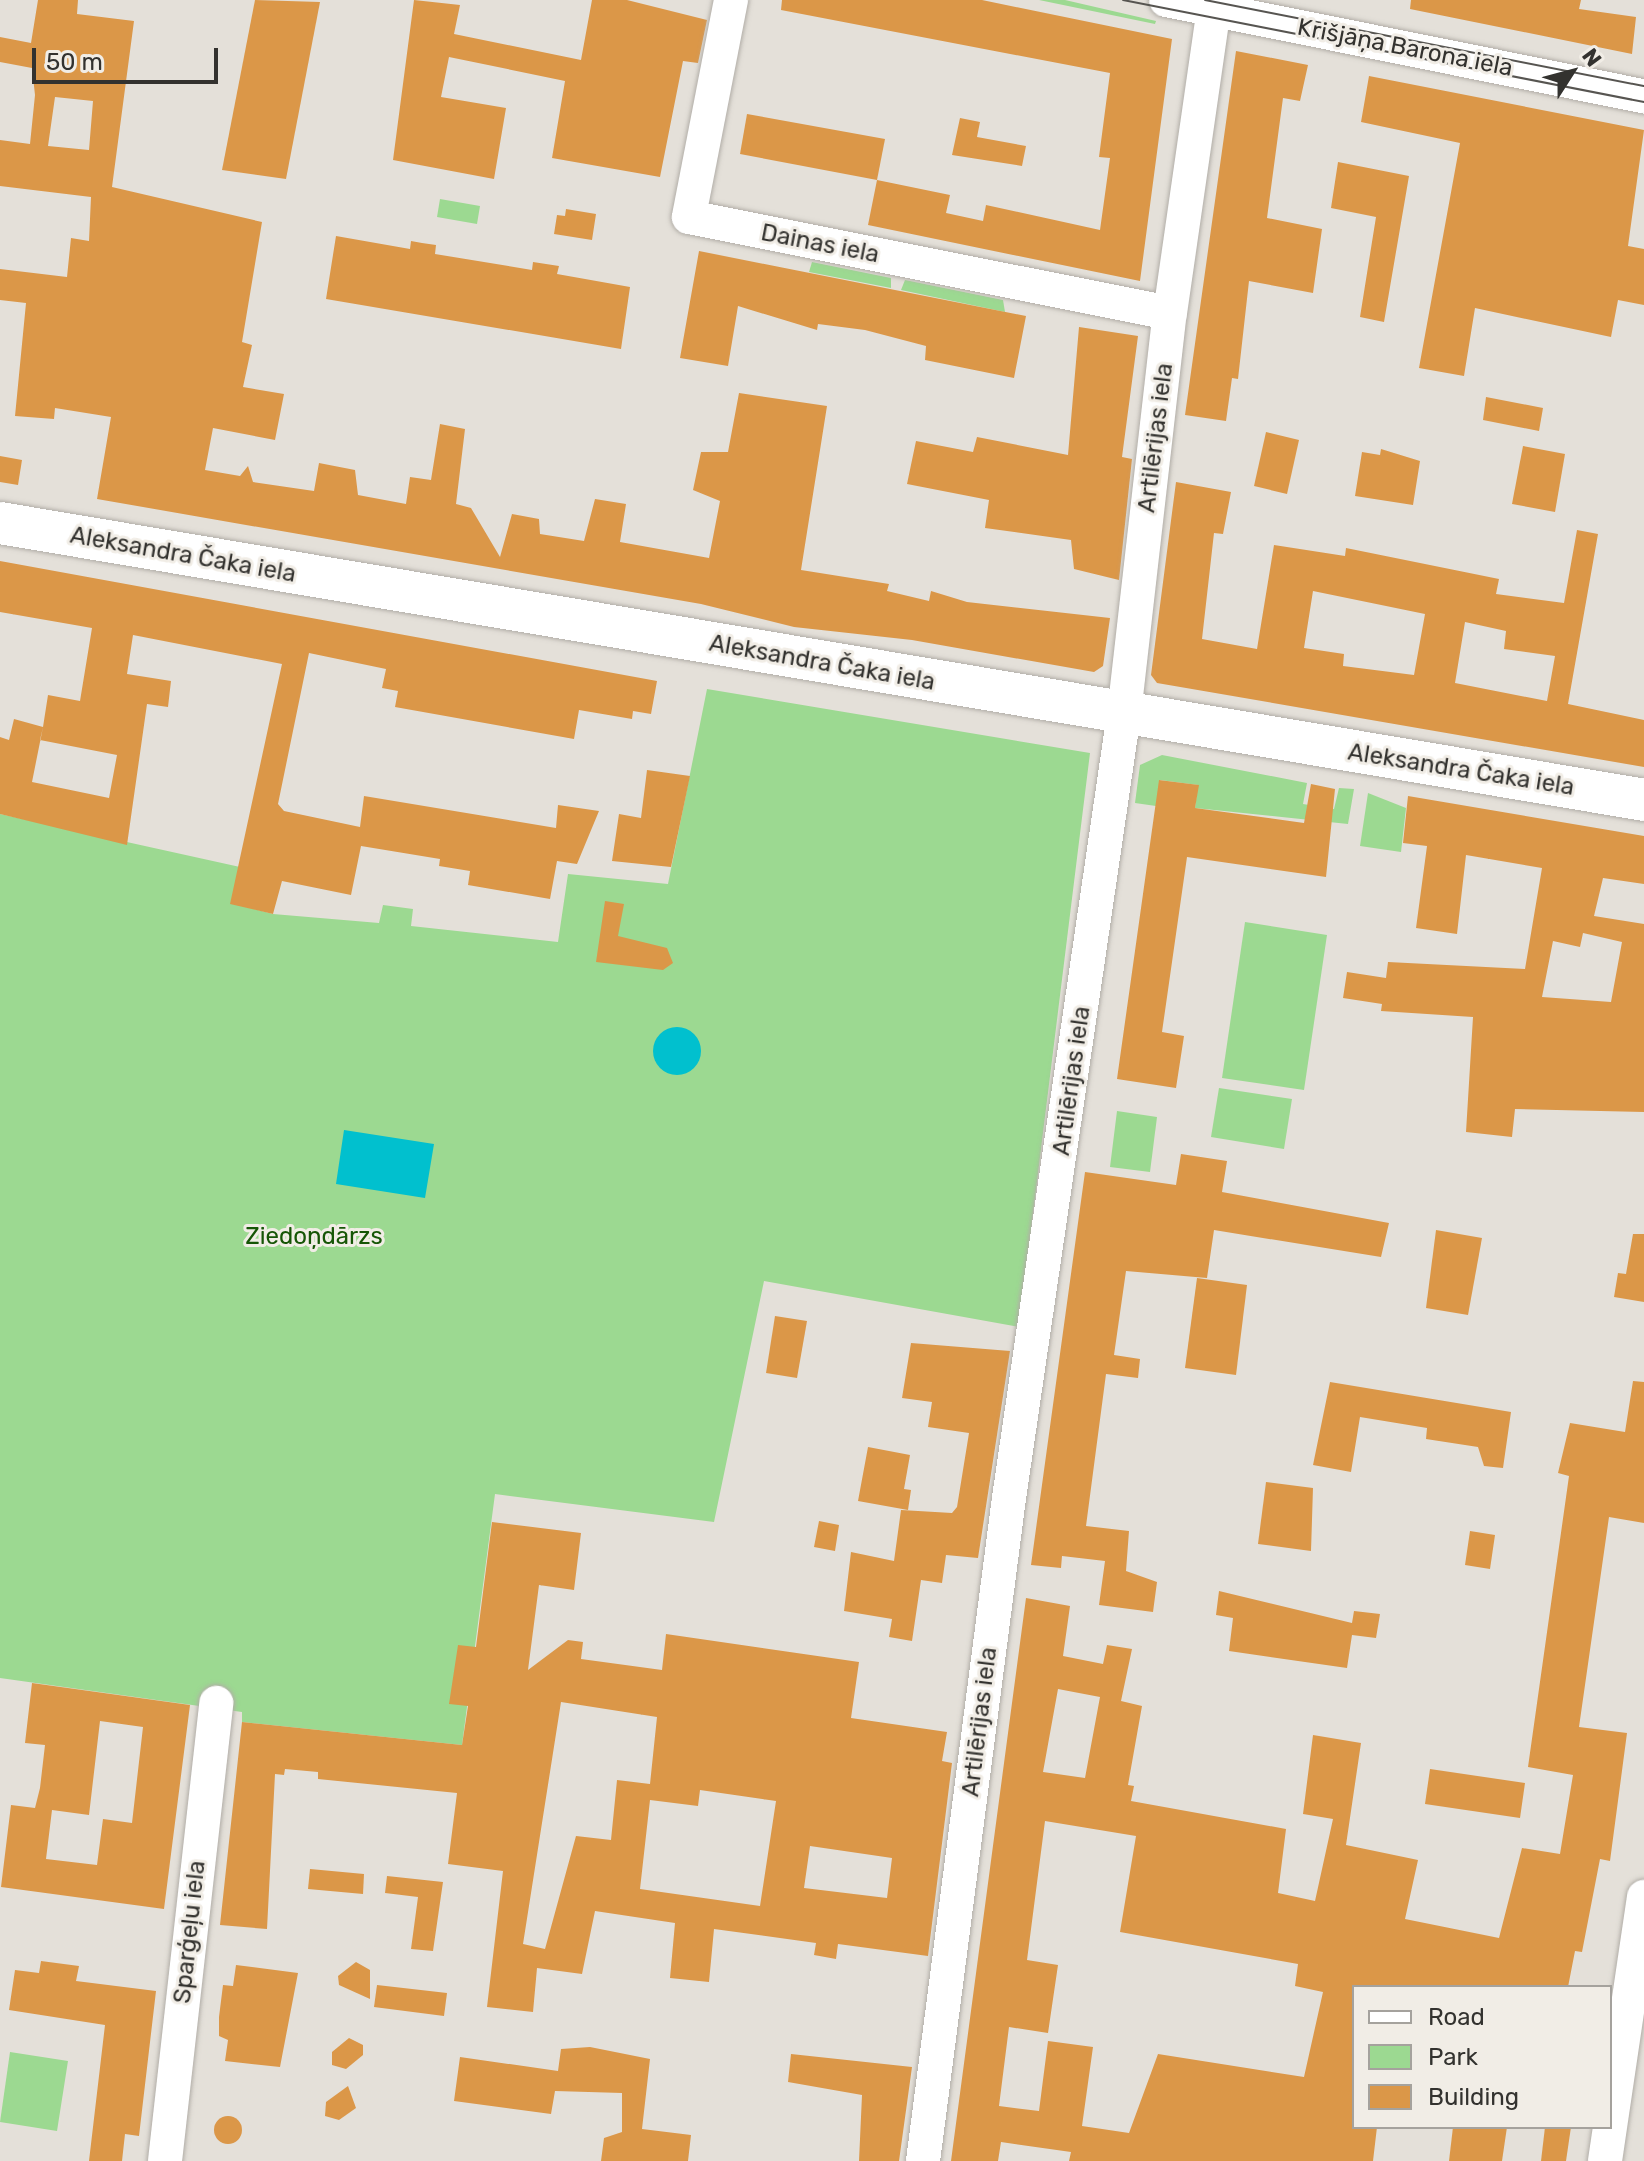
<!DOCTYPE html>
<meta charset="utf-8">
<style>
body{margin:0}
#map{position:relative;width:1644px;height:2161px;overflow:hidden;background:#e4e0d9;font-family:Rubik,sans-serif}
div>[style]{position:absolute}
.green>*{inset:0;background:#9cd991}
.water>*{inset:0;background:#01c0ce}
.round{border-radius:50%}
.building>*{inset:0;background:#db9748}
.roads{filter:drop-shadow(0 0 2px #b1ada7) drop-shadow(0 0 2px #b1ada7)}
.minor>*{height:34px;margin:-17px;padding:0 17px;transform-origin:17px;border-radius:17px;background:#fff}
.major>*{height:42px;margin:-21px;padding:0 21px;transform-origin:21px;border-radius:21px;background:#fff}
.tram>*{height:2px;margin:-1px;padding:0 1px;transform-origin:1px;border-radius:1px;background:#575551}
span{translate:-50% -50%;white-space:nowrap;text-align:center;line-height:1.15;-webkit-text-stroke:6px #f1ede6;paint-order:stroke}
.street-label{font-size:24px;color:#33322f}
.park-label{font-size:24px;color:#165606}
.legend{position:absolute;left:1352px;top:1985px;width:260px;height:144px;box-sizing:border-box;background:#f1ede6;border:2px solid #a5a29d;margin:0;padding:10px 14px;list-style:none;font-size:24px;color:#33322f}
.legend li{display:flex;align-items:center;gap:16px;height:40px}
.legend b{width:40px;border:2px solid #a5a29d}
.north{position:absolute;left:1532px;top:32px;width:80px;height:80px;-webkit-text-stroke:6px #f1ede6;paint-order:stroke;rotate:54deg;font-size:22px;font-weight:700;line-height:32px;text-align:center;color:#33322f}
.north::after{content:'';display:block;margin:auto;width:28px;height:36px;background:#33322f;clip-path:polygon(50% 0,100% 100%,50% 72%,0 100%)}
.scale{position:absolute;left:32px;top:48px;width:186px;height:36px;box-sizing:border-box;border:4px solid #33322f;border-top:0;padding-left:10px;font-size:24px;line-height:28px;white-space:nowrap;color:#33322f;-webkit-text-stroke:6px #f1ede6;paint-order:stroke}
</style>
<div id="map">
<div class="green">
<div style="clip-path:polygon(1039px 0,1065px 0,1156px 21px,1155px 24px)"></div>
<div style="clip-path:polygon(440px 199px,480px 206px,477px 224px,437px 217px)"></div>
<div style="clip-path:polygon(812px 262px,891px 278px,891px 288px,809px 272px)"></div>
<div style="clip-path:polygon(905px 280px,1003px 300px,1005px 312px,901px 290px)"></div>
<div style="clip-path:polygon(707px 689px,1090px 753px,1019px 1327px,764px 1281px,714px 1522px,495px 1494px,462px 1745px,242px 1722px,242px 1712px,0 1678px,0 814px,240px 867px,231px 903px,273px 914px,379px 923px,383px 905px,413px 909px,411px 926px,558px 942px,568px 874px,668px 884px)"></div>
<div style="clip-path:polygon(1162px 755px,1307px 783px,1303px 804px,1334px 809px,1339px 788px,1354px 789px,1348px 824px,1195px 808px,1198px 785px,1160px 780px,1156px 806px,1135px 803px,1140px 765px)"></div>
<div style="clip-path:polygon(1368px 793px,1406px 808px,1401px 852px,1360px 846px)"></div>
<div style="clip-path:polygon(1245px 922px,1327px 935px,1304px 1090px,1222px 1078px)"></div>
<div style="clip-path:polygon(1219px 1088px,1292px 1099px,1284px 1149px,1211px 1137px)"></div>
<div style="clip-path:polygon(1117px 1111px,1157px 1117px,1150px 1172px,1110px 1167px)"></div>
<div style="clip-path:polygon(10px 2052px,68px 2061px,57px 2131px,0 2122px)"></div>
</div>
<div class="water">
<div class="round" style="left:653px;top:1027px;width:48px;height:48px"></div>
<div style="clip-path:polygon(344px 1130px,434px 1144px,425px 1198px,336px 1184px)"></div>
</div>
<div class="building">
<div style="clip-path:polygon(evenodd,38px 0,78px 0,77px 14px,134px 21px,112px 187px,262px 222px,242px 342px,252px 345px,243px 387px,284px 394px,275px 440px,213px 428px,205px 470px,240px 476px,248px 466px,253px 482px,314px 491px,319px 463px,355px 470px,358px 495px,406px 504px,410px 477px,431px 480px,440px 424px,465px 429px,456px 504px,471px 508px,500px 557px,512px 514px,539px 519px,540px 534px,584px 541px,595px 499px,626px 504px,620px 542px,709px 558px,720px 501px,693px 490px,701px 452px,728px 452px,739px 393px,827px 406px,801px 570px,889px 584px,887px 591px,929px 601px,931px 591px,967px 602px,1110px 618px,1103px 666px,1094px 672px,912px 640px,794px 627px,701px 604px,97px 499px,111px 417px,55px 408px,54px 419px,15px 416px,26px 303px,0 300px,0 269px,67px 277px,71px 238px,89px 241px,91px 197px,0 186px,0 140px,30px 144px,35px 95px,32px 68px,0 62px,0 37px,31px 43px,38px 0,55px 97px,93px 101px,89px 150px,48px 146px,55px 97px)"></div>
<div style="clip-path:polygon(255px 0,320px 2px,286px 179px,222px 170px)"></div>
<div style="clip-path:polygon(414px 0,460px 5px,454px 34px,581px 60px,592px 0,627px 0,707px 20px,698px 63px,683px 61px,660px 177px,552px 158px,565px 81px,449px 57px,441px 97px,506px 108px,494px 179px,393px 160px)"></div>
<div style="clip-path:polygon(782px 0,982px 0,1172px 39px,1140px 281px,868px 225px,877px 180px,950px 195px,946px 213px,983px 221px,986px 205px,1100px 230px,1110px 158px,1099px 157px,1110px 73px,781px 10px)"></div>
<div style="clip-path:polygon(1411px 0,1581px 0,1579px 9px,1636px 17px,1632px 54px,1410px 9px)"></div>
<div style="clip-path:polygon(1236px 51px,1308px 65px,1300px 101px,1283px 98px,1267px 218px,1322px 229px,1313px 293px,1249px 281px,1238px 379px,1232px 378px,1226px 421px,1185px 415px)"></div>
<div style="clip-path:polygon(1369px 76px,1644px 130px,1628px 246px,1644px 249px,1644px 305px,1618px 300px,1611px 337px,1475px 308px,1464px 376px,1419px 368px,1460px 143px,1361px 122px)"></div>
<div style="clip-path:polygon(747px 114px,885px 139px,877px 180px,740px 154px)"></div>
<div style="clip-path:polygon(960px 118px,980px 122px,977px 137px,1026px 146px,1022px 166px,952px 155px)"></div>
<div style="clip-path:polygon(1338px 162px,1409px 176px,1384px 322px,1360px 317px,1376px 217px,1331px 208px)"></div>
<div style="clip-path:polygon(566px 209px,596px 214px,592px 240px,554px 234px,557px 215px,565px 216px)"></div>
<div style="clip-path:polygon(336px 236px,410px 249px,411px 241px,422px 243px,436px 245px,435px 254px,532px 270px,533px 262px,559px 266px,557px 274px,630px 287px,621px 349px,326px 299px)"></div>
<div style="clip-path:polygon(699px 251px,1026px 316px,1014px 378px,925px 360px,926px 346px,865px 330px,818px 324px,817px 330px,738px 306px,728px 366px,680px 358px)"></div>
<div style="clip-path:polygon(1079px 327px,1138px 336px,1122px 457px,1132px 459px,1119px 580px,1074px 569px,1071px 540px,985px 528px,989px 500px,907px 484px,916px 441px,973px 452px,977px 437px,1068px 455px)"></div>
<div style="clip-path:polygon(1486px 397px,1543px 408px,1539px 431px,1483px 420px)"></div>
<div style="clip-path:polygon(1266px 432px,1299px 440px,1287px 494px,1254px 486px)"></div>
<div style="clip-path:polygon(1523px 446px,1565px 454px,1555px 512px,1512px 504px)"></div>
<div style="clip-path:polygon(1381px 449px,1420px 461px,1413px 505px,1355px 496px,1362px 452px,1380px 455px)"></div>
<div style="clip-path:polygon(0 456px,22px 460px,18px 485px,0 482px)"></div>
<div style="clip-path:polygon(evenodd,1176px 482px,1231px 492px,1223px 534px,1214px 533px,1202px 639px,1257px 649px,1274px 545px,1345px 556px,1346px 548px,1499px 579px,1496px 594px,1564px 603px,1577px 530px,1598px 534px,1568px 704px,1644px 720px,1644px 767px,1157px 683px,1151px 675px,1176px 482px,1313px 591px,1425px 614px,1414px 675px,1343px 666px,1344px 654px,1304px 648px,1313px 591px,1176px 482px,1465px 622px,1506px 631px,1504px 649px,1555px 656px,1547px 701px,1455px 683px,1465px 622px)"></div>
<div style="clip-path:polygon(evenodd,0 561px,657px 681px,651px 714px,633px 711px,632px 719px,579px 710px,574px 739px,395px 707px,398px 691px,382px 688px,386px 669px,309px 653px,278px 804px,284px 811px,360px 827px,364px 796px,556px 828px,558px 805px,599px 811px,577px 864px,557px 861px,550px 899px,468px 885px,470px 871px,439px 866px,440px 859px,361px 846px,351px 895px,282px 881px,273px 914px,230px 904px,282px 664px,133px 635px,127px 674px,171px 681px,168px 707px,147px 704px,127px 845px,0 814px,0 737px,9px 740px,14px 719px,43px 727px,48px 695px,80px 701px,92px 628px,0 612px,0 561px,43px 727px,40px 740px,117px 755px,109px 798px,32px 782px,43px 727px)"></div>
<div style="clip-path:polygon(647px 770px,690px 776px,671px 867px,612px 861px,619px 814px,641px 818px)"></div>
<div style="clip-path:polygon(1159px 780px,1199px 785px,1195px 808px,1304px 823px,1311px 784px,1335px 789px,1326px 877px,1187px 857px,1162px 1032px,1184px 1036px,1176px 1088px,1117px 1079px)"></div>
<div style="clip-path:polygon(evenodd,1408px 796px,1644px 836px,1644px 884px,1603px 878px,1594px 916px,1644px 924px,1644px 1112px,1515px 1109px,1512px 1137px,1466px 1132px,1473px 1017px,1381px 1011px,1382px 1004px,1343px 998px,1347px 972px,1386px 978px,1388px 962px,1525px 969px,1542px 868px,1466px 855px,1457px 934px,1416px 928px,1427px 846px,1403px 843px,1408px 796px,1583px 933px,1622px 942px,1611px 1002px,1542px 997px,1553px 941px,1580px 947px,1583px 933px)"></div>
<div style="clip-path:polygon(605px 901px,624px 904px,618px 936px,667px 948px,673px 963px,663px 970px,596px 962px)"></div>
<div style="clip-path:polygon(1181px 1154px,1227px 1161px,1222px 1192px,1389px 1223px,1381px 1257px,1214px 1230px,1207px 1278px,1126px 1271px,1114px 1355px,1140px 1359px,1138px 1378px,1106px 1374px,1086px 1526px,1129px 1531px,1126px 1571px,1157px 1582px,1153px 1612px,1099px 1605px,1105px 1561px,1062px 1556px,1061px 1568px,1031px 1565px,1085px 1172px,1176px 1185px)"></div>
<div style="clip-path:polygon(1436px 1230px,1482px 1238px,1468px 1315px,1426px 1308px)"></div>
<div style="clip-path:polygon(1633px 1234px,1644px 1234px,1644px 1302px,1614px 1297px,1618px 1273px,1626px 1274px)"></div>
<div style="clip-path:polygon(1197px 1278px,1247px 1285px,1236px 1375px,1185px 1368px)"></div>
<div style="clip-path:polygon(775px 1316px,807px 1321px,797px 1378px,766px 1373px)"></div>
<div style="clip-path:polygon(911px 1343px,1010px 1351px,978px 1558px,946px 1555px,942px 1583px,921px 1580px,912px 1641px,889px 1637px,892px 1619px,844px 1611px,851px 1552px,894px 1561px,901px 1510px,952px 1513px,957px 1507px,969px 1433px,928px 1427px,932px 1402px,902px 1398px)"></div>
<div style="clip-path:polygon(evenodd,1633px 1381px,1644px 1382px,1644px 1523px,1609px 1517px,1579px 1727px,1627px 1733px,1610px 1861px,1600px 1859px,1582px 1952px,1575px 1951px,1568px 1987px,1354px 1987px,1354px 2127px,1377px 2127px,1373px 2161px,1069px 2161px,1071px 2152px,1001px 2142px,998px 2161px,951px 2161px,1026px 1598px,1070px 1606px,1063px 1656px,1103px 1664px,1107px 1645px,1132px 1649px,1121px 1701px,1142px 1706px,1128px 1785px,1134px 1786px,1131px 1801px,1286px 1829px,1278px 1893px,1315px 1901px,1333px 1819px,1303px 1814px,1313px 1735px,1361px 1743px,1346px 1845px,1418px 1860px,1405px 1919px,1499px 1938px,1522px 1848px,1560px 1854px,1573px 1775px,1528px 1767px,1569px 1476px,1558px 1473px,1570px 1423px,1625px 1432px,1633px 1381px,1058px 1689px,1100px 1697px,1085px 1778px,1043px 1772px,1058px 1689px,1633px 1381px,1045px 1821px,1136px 1836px,1120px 1932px,1298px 1964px,1295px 1986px,1323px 1992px,1304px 2077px,1158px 2054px,1129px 2133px,1082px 2126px,1093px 2047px,1048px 2041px,1039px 2111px,999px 2106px,1009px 2027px,1048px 2033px,1058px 1965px,1027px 1960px,1045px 1821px)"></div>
<div style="clip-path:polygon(1330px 1382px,1511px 1412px,1503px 1468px,1484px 1466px,1478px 1447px,1426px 1439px,1427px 1428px,1360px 1417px,1351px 1472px,1313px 1465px)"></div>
<div style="clip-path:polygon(868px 1447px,910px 1455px,904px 1489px,911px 1490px,908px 1510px,858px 1501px)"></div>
<div style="clip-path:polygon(1266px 1482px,1313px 1488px,1311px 1551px,1258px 1544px)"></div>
<div style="clip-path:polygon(819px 1521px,839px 1525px,835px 1551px,814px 1547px)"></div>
<div style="clip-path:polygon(evenodd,492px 1522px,581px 1533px,574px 1590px,539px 1585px,528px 1670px,568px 1640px,583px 1642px,581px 1659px,662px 1670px,666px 1634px,859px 1662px,851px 1718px,947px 1732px,942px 1761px,952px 1763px,928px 1956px,838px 1944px,836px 1959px,814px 1955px,816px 1943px,714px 1929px,709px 1982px,670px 1978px,675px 1923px,595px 1911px,582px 1974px,537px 1968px,533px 2012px,487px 2007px,503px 1871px,448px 1864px,457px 1793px,318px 1779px,318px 1772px,285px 1769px,284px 1775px,275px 1774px,267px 1929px,220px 1925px,242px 1722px,462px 1745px,468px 1706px,449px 1704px,458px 1645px,476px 1647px,492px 1522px,561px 1702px,657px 1717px,650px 1784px,617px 1780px,611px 1840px,576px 1836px,545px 1949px,523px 1944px,561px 1702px,492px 1522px,700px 1790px,776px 1801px,760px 1906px,640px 1889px,650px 1800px,698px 1806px,700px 1790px,492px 1522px,810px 1846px,892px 1858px,887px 1898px,804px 1888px,810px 1846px)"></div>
<div style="clip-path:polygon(1470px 1531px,1495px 1535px,1490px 1569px,1465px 1565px)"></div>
<div style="clip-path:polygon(1219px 1591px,1352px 1623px,1354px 1611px,1380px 1614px,1376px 1638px,1352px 1635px,1347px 1668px,1229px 1651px,1233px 1618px,1216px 1615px)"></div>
<div style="clip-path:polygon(evenodd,32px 1683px,190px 1705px,164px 1909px,1px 1887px,11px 1805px,35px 1808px,40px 1788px,45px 1745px,25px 1743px,32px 1683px,100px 1721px,143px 1727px,132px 1823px,103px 1819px,97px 1865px,46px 1859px,52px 1810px,89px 1815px,100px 1721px)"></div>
<div style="clip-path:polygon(1430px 1769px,1525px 1783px,1520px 1818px,1425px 1804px)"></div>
<div style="clip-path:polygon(310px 1869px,364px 1874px,363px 1894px,308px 1889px)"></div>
<div style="clip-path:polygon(387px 1876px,443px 1882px,433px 1951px,411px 1949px,418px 1897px,385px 1893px)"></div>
<div style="clip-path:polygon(41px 1961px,79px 1966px,76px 1981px,156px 1991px,139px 2136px,125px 2134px,122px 2161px,89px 2161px,105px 2025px,9px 2010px,15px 1970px,39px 1973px)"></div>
<div style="clip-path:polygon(356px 1962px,370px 1970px,370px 1999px,339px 1985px,338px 1976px)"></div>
<div style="clip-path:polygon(236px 1965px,298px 1973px,280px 2067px,225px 2061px,228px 2040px,219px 2036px,219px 2017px,223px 1985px,233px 1986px)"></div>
<div style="clip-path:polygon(377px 1985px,447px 1993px,444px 2016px,374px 2007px)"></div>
<div style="clip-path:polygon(349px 2038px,363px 2045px,363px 2055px,346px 2069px,332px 2065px,332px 2052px)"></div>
<div style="clip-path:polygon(590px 2047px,650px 2059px,642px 2129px,691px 2135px,688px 2161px,601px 2161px,604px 2138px,622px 2132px,622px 2093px,555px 2091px,551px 2114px,454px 2101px,460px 2057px,558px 2071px,561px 2049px)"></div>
<div style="clip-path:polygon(791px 2054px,912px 2067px,899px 2161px,859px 2161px,862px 2095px,788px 2082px)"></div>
<div style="clip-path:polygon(348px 2086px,356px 2108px,339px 2120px,325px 2116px,326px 2102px)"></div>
<div class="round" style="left:214px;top:2116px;width:28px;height:28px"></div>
<div style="clip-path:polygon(1453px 2127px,1507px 2127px,1502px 2161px,1449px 2161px)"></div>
<div style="clip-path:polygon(1545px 2127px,1571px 2127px,1566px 2161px,1541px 2161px)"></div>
</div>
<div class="roads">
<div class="minor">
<div style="left:731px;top:0;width:221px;rotate:101deg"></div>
<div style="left:689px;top:217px;width:490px;rotate:11.3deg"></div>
<div style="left:1166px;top:0;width:488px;rotate:11.4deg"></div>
<div style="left:165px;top:2161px;width:461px;rotate:-83.6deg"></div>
<div style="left:923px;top:2161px;width:669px;rotate:-82.61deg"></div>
<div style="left:1009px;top:1498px;width:792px;rotate:-81.66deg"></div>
<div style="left:1124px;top:714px;width:404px;rotate:-83.5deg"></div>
<div style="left:1170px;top:313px;width:316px;rotate:-81.8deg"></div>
<div style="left:1605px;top:2161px;width:267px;rotate:-81.6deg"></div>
</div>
<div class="major">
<div style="left:0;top:523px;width:1667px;rotate:9.56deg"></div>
</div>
</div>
<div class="tram">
<div style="left:1123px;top:0;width:531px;rotate:11.08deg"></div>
<div style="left:1205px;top:0;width:447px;rotate:11.1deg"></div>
</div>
<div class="street-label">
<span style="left:1405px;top:48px;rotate:11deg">Krišjāņa Barona iela</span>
<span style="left:820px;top:244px;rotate:11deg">Dainas iela</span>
<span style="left:1156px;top:438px;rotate:-83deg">Artilērijas iela</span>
<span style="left:183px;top:555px;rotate:10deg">Aleksandra Čaka iela</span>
<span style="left:822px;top:663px;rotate:10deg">Aleksandra Čaka iela</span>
<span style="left:1461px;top:770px;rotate:9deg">Aleksandra Čaka iela</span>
<span style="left:1072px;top:1081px;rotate:-82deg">Artilērijas iela</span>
<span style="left:980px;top:1722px;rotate:-83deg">Artilērijas iela</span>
<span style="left:190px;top:1932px;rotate:-84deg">Sparģeļu iela</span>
</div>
<div class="park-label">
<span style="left:314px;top:1237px">Ziedoņdārzs</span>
</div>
<ul class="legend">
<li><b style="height:10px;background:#fff"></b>Road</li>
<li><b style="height:22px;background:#9cd991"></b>Park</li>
<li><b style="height:22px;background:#db9748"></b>Building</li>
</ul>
<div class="north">N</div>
<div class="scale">50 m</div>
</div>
